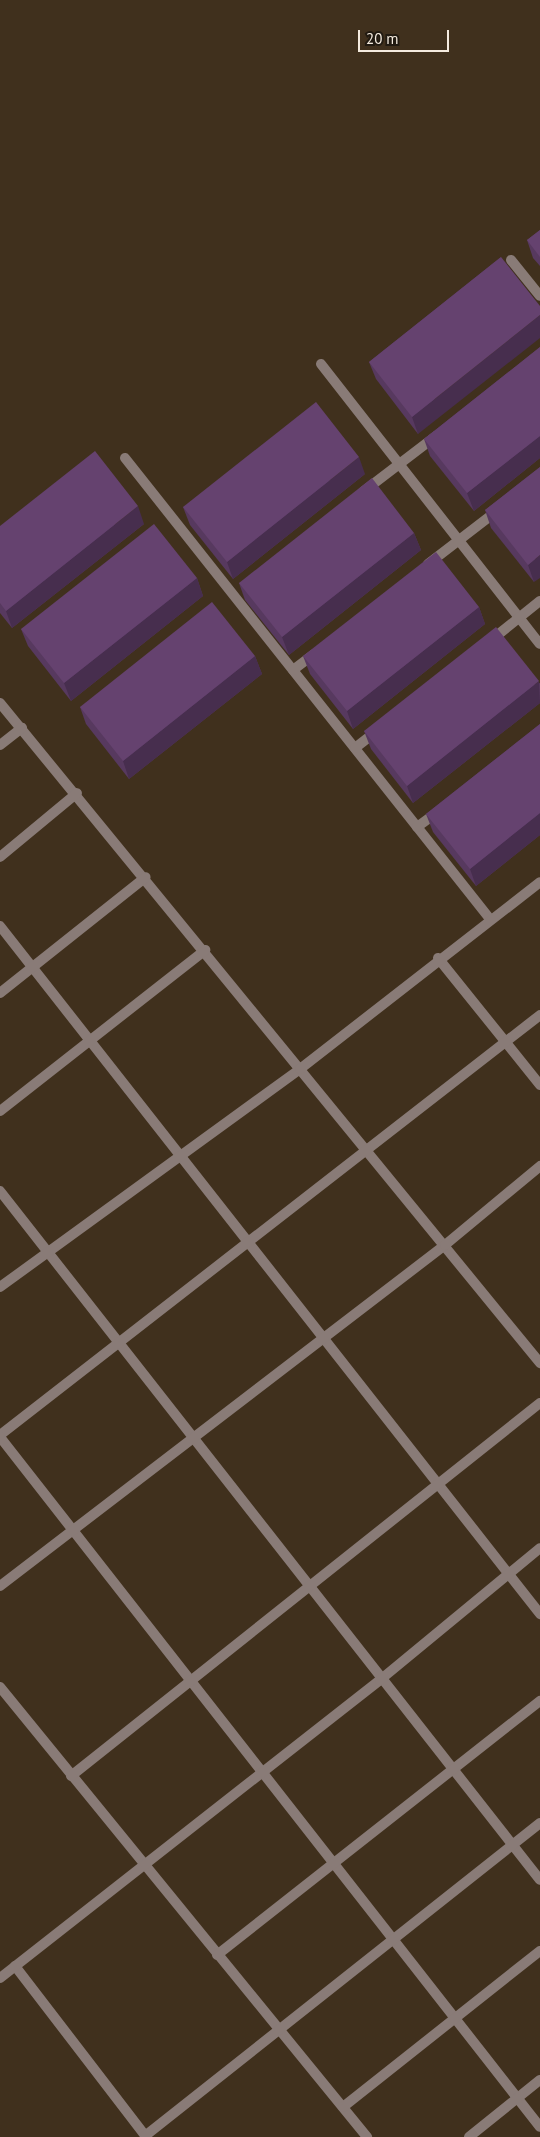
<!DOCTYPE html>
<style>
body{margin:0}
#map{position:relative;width:540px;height:2137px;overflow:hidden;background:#40301d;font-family:"PT Sans",sans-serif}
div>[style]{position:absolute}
.street>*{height:10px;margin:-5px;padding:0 5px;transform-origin:5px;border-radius:5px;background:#897b77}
.wall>*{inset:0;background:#57395f}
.shaded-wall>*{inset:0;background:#472e4e}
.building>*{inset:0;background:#65426f}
span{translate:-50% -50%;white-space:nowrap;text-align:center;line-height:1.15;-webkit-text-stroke:5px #211a11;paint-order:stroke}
.scale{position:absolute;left:358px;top:30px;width:91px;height:22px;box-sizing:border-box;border:2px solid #f5ebdf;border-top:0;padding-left:6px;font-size:15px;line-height:18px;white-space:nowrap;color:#f5ebdf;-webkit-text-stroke:4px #211a11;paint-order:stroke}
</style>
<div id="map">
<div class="street">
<div style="left:511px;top:260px;width:46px;rotate:51.1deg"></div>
<div style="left:321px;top:364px;width:355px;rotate:52deg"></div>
<div style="left:125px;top:458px;width:588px;rotate:51.63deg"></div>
<div style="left:364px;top:491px;width:91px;rotate:-37.4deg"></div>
<div style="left:428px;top:564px;width:88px;rotate:-37.6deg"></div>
<div style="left:490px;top:641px;width:64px;rotate:-38.7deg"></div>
<div style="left:293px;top:670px;width:26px;rotate:-37deg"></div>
<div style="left:0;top:703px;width:853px;rotate:50.71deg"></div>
<div style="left:0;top:745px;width:28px;rotate:-38deg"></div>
<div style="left:355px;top:748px;width:28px;rotate:-38deg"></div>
<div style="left:417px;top:827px;width:27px;rotate:-36deg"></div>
<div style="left:0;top:857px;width:100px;rotate:-39.7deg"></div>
<div style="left:0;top:926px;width:875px;rotate:51.87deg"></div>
<div style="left:438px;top:958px;width:163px;rotate:51.2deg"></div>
<div style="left:0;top:993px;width:186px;rotate:-38.5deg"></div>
<div style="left:0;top:1111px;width:261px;rotate:-38.1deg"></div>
<div style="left:0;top:1191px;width:875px;rotate:51.91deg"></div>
<div style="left:0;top:1287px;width:371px;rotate:-36deg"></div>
<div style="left:300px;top:1069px;width:304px;rotate:-37.9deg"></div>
<div style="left:0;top:1435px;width:684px;rotate:-37.87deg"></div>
<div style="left:0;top:1437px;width:876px;rotate:51.95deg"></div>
<div style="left:0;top:1586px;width:561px;rotate:-37.46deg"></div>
<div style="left:445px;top:1245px;width:124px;rotate:-39.7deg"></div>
<div style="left:0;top:1687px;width:581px;rotate:50.8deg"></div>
<div style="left:71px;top:1776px;width:599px;rotate:-38.5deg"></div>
<div style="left:217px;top:1955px;width:411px;rotate:-38.2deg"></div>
<div style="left:15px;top:1966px;width:215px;rotate:52.5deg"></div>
<div style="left:0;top:1978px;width:483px;rotate:-38.1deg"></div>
<div style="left:380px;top:1680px;width:207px;rotate:-39.5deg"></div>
<div style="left:343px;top:2107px;width:251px;rotate:-38.4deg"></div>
<div style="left:145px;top:2136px;width:504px;rotate:-38.39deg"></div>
<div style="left:469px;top:2137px;width:91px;rotate:-38.8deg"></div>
</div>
<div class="wall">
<div style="clip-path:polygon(540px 230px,540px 266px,533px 258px,527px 240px)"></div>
<div style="clip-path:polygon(501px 257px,418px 434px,376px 379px,369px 362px)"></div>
<div style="clip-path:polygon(540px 347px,540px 458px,474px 511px,430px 456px,424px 439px)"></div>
<div style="clip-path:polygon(540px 467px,534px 582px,491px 528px,485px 510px)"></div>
<div style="clip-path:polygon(365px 474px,233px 579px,190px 525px,183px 507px)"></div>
<div style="clip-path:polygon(144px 524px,12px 628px,0 613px,0 526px)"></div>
<div style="clip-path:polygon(414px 533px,421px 550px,289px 655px,245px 600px,239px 583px)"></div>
<div style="clip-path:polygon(197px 578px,203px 596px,71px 701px,28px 646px,21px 629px)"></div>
<div style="clip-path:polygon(479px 607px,485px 624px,353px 729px,310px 674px,303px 656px)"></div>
<div style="clip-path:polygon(255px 656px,262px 674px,129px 779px,86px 724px,80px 707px)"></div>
<div style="clip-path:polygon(540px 683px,540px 703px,413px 803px,371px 749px,364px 731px)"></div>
<div style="clip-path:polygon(540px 724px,540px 835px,476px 886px,433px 832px,426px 814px)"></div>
</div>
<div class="shaded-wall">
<div style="clip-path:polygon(540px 315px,540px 338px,418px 434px,412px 417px)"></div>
<div style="clip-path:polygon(540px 436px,540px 458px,474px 511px,467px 493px)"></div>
<div style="clip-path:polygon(359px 457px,365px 474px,233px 579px,227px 562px)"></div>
<div style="clip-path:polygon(138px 506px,144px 524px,12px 628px,6px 611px)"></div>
<div style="clip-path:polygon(414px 533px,421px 550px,289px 655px,282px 637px)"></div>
<div style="clip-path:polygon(540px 555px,540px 578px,534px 582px,528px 565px)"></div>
<div style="clip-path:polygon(197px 578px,203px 596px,71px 701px,64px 683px)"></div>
<div style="clip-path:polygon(479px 607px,485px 624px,353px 729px,347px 711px)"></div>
<div style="clip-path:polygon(255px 656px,262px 674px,129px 779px,123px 761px)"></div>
<div style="clip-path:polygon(539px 681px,540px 703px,413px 803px,407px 786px)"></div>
<div style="clip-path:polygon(540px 813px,540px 835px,476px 886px,470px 869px)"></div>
</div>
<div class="building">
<div style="clip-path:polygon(540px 230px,540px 257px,527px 240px)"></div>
<div style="clip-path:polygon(501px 257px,540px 306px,540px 315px,412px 417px,369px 362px)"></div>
<div style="clip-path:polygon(540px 347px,540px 436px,467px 493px,424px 439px)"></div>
<div style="clip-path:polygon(316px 402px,359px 457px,227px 562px,183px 507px)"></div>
<div style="clip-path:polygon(95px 451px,138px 506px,6px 611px,0 603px,0 526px)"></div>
<div style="clip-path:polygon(540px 467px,540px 555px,528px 565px,485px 510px)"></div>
<div style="clip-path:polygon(372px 478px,414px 533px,282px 637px,239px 583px)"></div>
<div style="clip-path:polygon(154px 524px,197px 578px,64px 683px,21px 629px)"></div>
<div style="clip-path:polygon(436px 552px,479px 607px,347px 711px,303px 656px)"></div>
<div style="clip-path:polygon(212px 602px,255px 656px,123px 761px,80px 707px)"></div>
<div style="clip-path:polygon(496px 627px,539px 681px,407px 786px,364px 731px)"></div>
<div style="clip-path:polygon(540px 724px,540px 813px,470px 869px,426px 814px)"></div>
</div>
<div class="scale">20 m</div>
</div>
